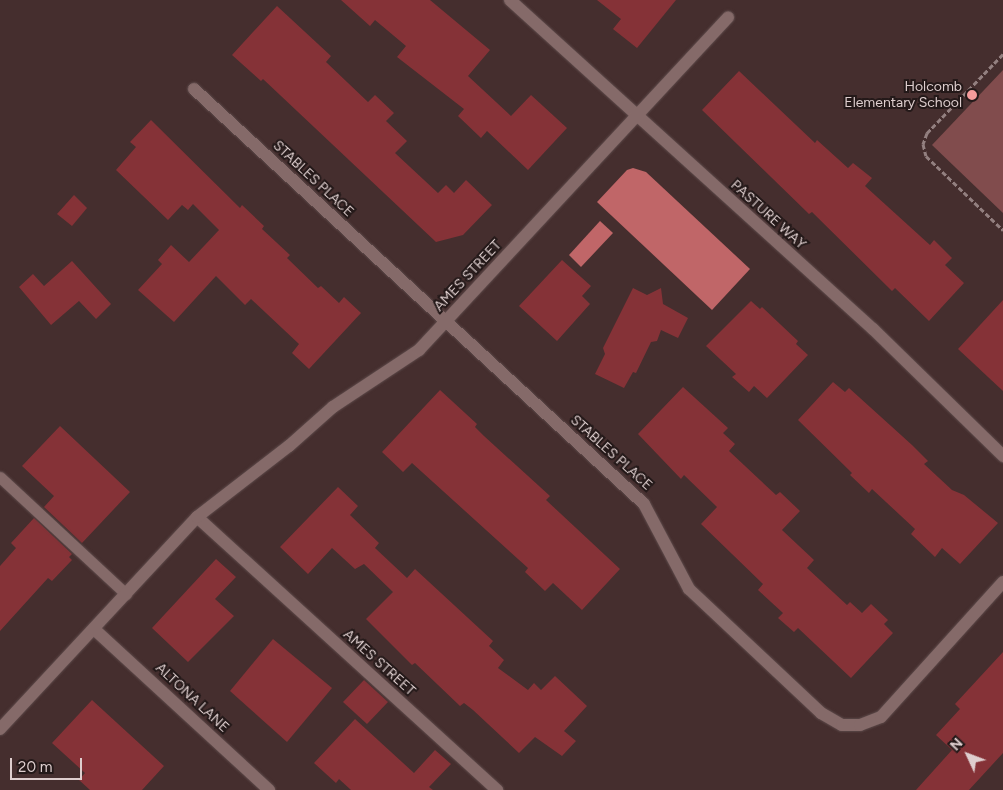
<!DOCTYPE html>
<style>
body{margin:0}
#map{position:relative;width:1003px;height:790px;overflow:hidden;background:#452e2e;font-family:Figtree,sans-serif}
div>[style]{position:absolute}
.green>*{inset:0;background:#814c4d}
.water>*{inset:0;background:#c06668}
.building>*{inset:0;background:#853237}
.path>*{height:3px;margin-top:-1.5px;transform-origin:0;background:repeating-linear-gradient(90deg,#938080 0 5px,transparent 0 7.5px)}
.roads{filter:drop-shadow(0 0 1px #5d4a4a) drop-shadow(0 0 1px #5d4a4a)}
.service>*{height:11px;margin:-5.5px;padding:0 5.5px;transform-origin:5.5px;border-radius:5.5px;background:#856a69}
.minor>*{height:12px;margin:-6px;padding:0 6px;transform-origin:6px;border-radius:6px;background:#856a69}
.dots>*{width:14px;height:14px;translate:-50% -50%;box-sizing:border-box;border:2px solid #241919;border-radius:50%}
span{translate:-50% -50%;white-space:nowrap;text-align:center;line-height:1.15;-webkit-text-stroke:4px #241919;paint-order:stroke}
.poi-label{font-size:14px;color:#decece}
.right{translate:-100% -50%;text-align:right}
.street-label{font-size:14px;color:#decece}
.north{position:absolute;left:943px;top:730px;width:50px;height:50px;-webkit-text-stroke:4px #241919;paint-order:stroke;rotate:313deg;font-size:14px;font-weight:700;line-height:20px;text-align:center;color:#decece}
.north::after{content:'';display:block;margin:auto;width:18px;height:22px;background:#decece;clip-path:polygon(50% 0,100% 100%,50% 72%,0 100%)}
.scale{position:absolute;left:10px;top:758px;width:72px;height:22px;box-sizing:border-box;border:2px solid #decece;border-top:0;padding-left:6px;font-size:15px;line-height:18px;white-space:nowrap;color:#decece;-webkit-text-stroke:4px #241919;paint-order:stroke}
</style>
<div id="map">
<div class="green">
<div style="clip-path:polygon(1003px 70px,1003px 213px,932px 145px)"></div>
</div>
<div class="water">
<div style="clip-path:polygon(633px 168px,646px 172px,750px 269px,712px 310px,597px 202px,627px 170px)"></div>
<div style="clip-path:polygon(600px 221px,613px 233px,581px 267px,569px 255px)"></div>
</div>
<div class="building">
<div style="clip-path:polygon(341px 0,430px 0,490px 50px,468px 76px,511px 116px,531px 95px,567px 128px,528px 170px,487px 131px,481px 138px,458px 116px,464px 109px,397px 57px,406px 46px,375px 20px,370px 26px)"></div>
<div style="clip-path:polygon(597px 0,676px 0,637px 48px,613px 29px,621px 19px)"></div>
<div style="clip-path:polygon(277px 6px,331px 56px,326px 62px,368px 102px,375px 95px,394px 113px,386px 121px,407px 141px,395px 153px,438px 193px,446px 185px,454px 193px,466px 180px,492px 205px,463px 235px,436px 242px,263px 79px,261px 81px,232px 55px)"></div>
<div style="clip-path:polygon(739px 71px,815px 143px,817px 140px,848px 168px,853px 163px,872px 178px,865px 186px,930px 245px,934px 240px,952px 258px,945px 265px,964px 283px,929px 321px,895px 288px,892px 291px,812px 212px,809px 214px,702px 110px)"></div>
<div style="clip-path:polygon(151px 120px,240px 208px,242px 205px,264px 226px,262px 229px,290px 255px,287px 258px,318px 288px,321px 286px,339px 303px,344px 297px,361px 313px,309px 369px,292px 353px,299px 344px,251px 299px,245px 305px,216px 276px,174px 322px,138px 290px,162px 264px,158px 260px,171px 245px,189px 262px,219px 230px,193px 204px,188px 210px,182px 205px,168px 220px,116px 170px,136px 147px,130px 142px)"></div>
<div style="clip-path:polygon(74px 195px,87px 208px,72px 226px,57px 214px)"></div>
<div style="clip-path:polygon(562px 260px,591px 286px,582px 296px,590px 304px,557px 341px,519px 306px)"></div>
<div style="clip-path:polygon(72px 261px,111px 304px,96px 319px,79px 301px,51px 325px,19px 287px,33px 274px,44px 286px)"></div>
<div style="clip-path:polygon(633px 288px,647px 295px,661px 288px,663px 304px,688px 318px,678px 338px,661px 330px,657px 341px,651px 342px,636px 373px,633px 372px,624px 388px,595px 374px,605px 354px,603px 348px)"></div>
<div style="clip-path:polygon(1003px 300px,1003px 391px,958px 349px)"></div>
<div style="clip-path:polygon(751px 301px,760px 309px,762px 307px,798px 341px,796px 344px,808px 355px,767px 398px,754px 386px,749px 392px,732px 377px,736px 374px,706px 346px)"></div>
<div style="clip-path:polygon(833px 382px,845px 392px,849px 388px,912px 445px,928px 461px,924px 464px,952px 490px,964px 495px,998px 523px,960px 564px,942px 548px,935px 557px,911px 534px,915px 529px,872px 489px,869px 493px,850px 475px,852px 473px,798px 420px)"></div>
<div style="clip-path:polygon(683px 387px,728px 428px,723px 433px,735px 444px,729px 451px,776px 495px,780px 492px,800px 511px,782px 530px,814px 560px,807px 568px,847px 605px,850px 602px,862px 613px,871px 604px,888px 620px,884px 624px,893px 633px,851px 678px,798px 628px,794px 632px,778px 618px,783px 613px,758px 590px,763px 584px,701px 524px,717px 507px,684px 475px,681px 479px,638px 434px)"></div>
<div style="clip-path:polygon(440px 390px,477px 424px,475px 427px,484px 436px,550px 496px,546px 500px,620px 569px,582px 610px,553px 583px,545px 591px,525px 572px,528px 568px,412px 463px,403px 472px,382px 452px)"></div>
<div style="clip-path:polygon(60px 426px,130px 492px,82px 543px,44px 507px,54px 496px,22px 466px)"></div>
<div style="clip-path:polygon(338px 487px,358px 506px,350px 515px,379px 543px,375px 548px,407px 578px,415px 569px,493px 641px,489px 646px,504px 660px,498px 668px,528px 690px,534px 683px,541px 690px,555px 676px,587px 706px,564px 731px,576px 741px,562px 756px,535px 737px,519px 753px,473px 710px,464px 703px,460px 706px,415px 663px,412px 665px,366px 619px,393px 592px,364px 564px,355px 569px,332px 548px,308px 574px,280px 547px)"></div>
<div style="clip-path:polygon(34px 518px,72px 554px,69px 557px,72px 560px,52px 581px,48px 578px,0 631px,0 566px,16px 548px,11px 543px)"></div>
<div style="clip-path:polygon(216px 559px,236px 577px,215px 599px,234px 616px,188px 662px,152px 628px)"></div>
<div style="clip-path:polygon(273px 639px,332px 688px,287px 742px,230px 691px)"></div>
<div style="clip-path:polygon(1003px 652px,1003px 753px,969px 790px,916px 790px,952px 750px,936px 735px,960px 709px,955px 704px)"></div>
<div style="clip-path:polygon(364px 680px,388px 702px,367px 724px,343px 702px)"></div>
<div style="clip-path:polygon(92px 700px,164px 766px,142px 790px,90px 790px,79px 780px,85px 773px,52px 743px)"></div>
<div style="clip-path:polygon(355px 719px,414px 773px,435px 750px,451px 764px,429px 787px,433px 790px,351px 790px,339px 779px,336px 783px,314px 763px)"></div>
</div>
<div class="path">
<div style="left:1003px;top:54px;width:110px;rotate:133.9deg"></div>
<div style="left:927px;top:133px;width:12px;rotate:110deg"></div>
<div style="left:923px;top:144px;width:12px;rotate:76deg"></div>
<div style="left:926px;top:156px;width:107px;rotate:43.9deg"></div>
</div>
<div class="roads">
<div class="service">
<div style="left:0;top:477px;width:172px;rotate:42.9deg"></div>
</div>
<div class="minor">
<div style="left:510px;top:0;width:490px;rotate:42.2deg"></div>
<div style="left:873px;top:329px;width:182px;rotate:44.3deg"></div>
<div style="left:194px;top:89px;width:612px;rotate:42.68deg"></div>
<div style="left:644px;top:504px;width:96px;rotate:62.1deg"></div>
<div style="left:689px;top:589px;width:181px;rotate:43.2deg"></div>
<div style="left:821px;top:713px;width:24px;rotate:30deg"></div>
<div style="left:842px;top:725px;width:18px"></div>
<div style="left:860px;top:725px;width:22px;rotate:-21deg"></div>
<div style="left:881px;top:717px;width:182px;rotate:-47.9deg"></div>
<div style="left:197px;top:517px;width:406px;rotate:42.3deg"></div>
<div style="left:94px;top:629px;width:238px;rotate:42.6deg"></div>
<div style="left:0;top:729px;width:289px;rotate:-47.1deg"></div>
<div style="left:197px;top:517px;width:116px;rotate:-37.7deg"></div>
<div style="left:289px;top:446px;width:59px;rotate:-41.6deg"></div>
<div style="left:333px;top:407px;width:103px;rotate:-33.5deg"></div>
<div style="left:419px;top:350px;width:454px;rotate:-47.1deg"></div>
</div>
</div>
<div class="dots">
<div style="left:972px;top:95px;background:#f59b9b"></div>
</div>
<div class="poi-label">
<span class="right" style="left:962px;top:95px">Holcomb<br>Elementary School</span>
</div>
<div class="street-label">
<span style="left:313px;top:179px;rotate:43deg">STABLES PLACE</span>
<span style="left:768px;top:215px;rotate:42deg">PASTURE WAY</span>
<span style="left:468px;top:276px;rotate:-47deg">AMES STREET</span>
<span style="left:611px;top:453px;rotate:42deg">STABLES PLACE</span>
<span style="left:379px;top:663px;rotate:42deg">AMES STREET</span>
<span style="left:192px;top:698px;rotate:43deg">ALTONA LANE</span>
</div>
<div class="north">N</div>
<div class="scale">20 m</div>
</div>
